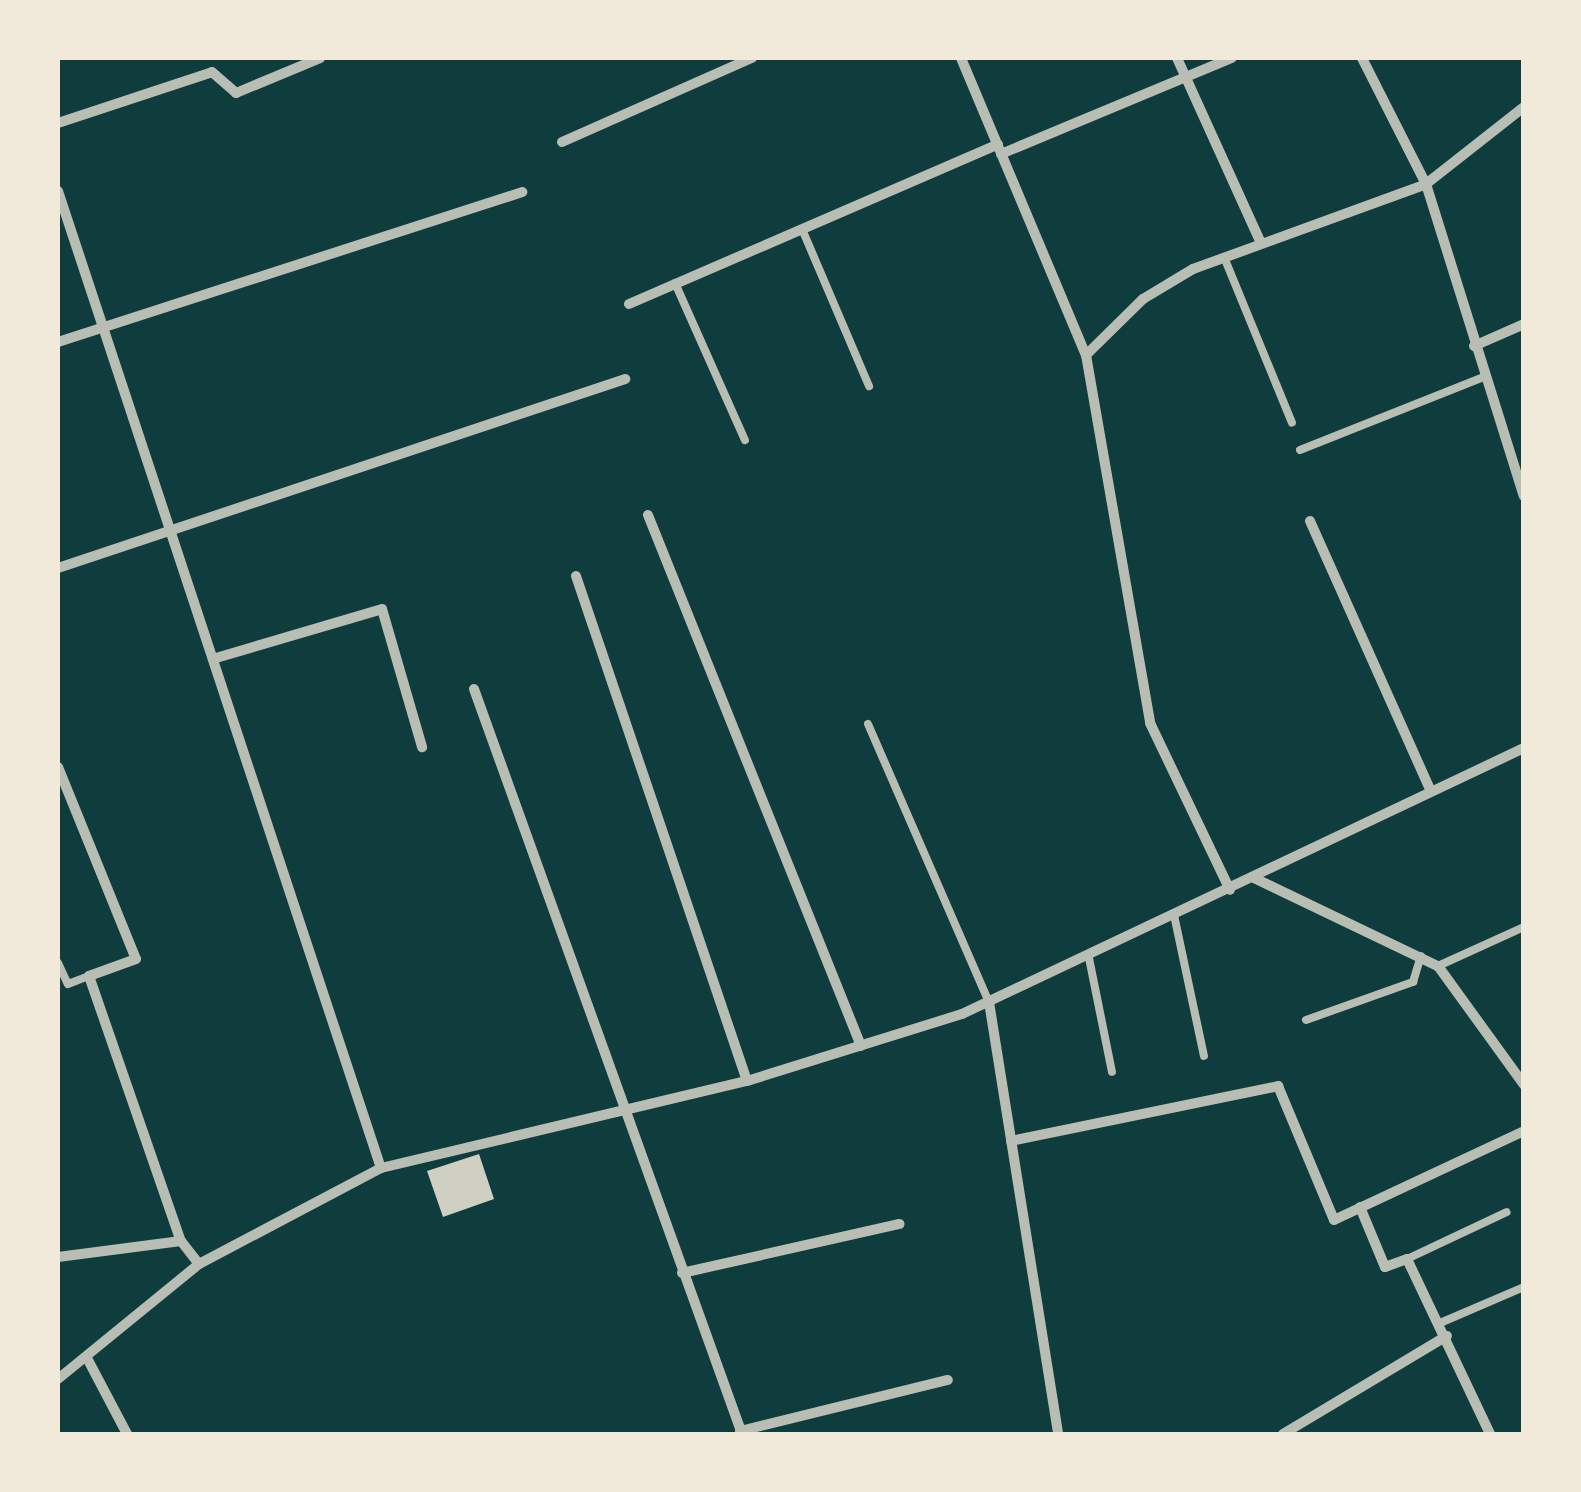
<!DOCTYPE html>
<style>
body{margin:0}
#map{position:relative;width:1581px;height:1492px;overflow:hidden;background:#0f3d3e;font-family:Figtree,sans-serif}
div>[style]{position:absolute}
.building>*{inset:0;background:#cfcfc3}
.service>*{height:8px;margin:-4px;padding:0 4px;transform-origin:4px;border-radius:4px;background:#b8beb3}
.minor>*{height:10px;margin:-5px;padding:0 5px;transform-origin:5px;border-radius:5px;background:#b8beb3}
span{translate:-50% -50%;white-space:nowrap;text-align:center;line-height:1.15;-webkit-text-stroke:10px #f1e9da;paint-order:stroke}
.frame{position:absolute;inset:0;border:60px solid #f1e9da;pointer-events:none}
</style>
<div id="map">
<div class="building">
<div style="clip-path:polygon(479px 1154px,494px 1199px,443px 1217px,427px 1171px)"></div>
</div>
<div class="service">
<div style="left:802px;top:229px;width:171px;rotate:66.9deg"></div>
<div style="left:1224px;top:257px;width:179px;rotate:67.7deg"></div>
<div style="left:675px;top:283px;width:172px;rotate:66deg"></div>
<div style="left:1300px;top:450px;width:197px;rotate:-21.7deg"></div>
<div style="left:868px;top:724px;width:303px;rotate:66.5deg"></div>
<div style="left:1174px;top:915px;width:144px;rotate:78deg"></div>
<div style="left:1089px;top:958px;width:116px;rotate:78.6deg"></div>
<div style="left:58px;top:963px;width:23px;rotate:65deg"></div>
<div style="left:68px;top:984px;width:22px;rotate:-21deg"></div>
<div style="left:1438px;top:966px;width:94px;rotate:-24.4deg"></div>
<div style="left:1306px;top:1020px;width:114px;rotate:-19.6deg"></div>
<div style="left:1413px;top:982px;width:27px;rotate:-73deg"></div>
<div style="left:1407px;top:1259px;width:110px;rotate:-25.2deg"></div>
<div style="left:1440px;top:1323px;width:91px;rotate:-23.2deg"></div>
</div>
<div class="minor">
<div style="left:961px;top:58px;width:322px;rotate:67.2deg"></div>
<div style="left:1086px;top:355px;width:374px;rotate:80.1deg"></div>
<div style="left:1150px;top:723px;width:185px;rotate:64.4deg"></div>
<div style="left:1177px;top:58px;width:203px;rotate:65.6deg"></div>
<div style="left:1362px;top:58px;width:141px;rotate:63.1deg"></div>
<div style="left:1426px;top:184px;width:327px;rotate:72.6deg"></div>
<div style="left:58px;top:123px;width:162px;rotate:-18.3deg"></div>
<div style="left:212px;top:72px;width:32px;rotate:41deg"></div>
<div style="left:236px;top:93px;width:91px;rotate:-22.6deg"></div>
<div style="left:562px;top:142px;width:208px;rotate:-23.9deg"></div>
<div style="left:1001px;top:154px;width:250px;rotate:-22.6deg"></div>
<div style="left:58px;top:191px;width:1029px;rotate:71.71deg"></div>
<div style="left:629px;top:304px;width:402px;rotate:-23.4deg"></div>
<div style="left:58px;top:342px;width:488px;rotate:-17.9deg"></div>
<div style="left:1474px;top:346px;width:55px;rotate:-23.7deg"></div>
<div style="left:1086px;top:355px;width:80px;rotate:-44.5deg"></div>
<div style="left:1143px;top:299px;width:58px;rotate:-31deg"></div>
<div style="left:1193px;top:269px;width:248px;rotate:-20deg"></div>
<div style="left:1426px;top:184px;width:125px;rotate:-38.2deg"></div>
<div style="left:648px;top:515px;width:572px;rotate:68.14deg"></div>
<div style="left:1310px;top:521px;width:296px;rotate:65.9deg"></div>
<div style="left:58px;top:568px;width:598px;rotate:-18.43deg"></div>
<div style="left:576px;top:576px;width:533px;rotate:71.29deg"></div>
<div style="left:216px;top:658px;width:173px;rotate:-16.4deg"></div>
<div style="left:382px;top:609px;width:144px;rotate:73.8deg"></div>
<div style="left:474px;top:689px;width:792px;rotate:70.21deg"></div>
<div style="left:58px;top:767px;width:207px;rotate:67.9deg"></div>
<div style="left:136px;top:959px;width:50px;rotate:160.1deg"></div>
<div style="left:89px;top:976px;width:281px;rotate:70.9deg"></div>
<div style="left:1254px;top:878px;width:204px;rotate:25.6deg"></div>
<div style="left:1438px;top:966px;width:147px;rotate:54.1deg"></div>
<div style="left:989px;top:1002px;width:437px;rotate:80.9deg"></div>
<div style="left:1011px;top:1141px;width:273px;rotate:-11.6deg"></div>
<div style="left:1278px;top:1086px;width:145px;rotate:67.3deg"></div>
<div style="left:1334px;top:1220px;width:210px;rotate:-25.1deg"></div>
<div style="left:1360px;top:1207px;width:65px;rotate:67.4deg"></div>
<div style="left:1385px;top:1267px;width:23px;rotate:-20deg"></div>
<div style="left:1407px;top:1259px;width:194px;rotate:64.6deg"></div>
<div style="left:58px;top:1257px;width:124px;rotate:-7.4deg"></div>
<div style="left:181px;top:1241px;width:29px;rotate:52deg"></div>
<div style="left:682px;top:1273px;width:223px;rotate:-12.7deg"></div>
<div style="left:87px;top:1358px;width:86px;rotate:62.2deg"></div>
<div style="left:58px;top:1379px;width:182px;rotate:-39.2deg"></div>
<div style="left:199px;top:1264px;width:206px;rotate:-27.8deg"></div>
<div style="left:381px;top:1168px;width:376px;rotate:-13.4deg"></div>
<div style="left:747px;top:1081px;width:225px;rotate:-17.3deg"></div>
<div style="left:962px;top:1014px;width:622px;rotate:-25.33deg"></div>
<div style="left:740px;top:1431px;width:214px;rotate:-13.8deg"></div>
<div style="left:1283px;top:1434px;width:191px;rotate:-30.9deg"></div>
</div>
<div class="frame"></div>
</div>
